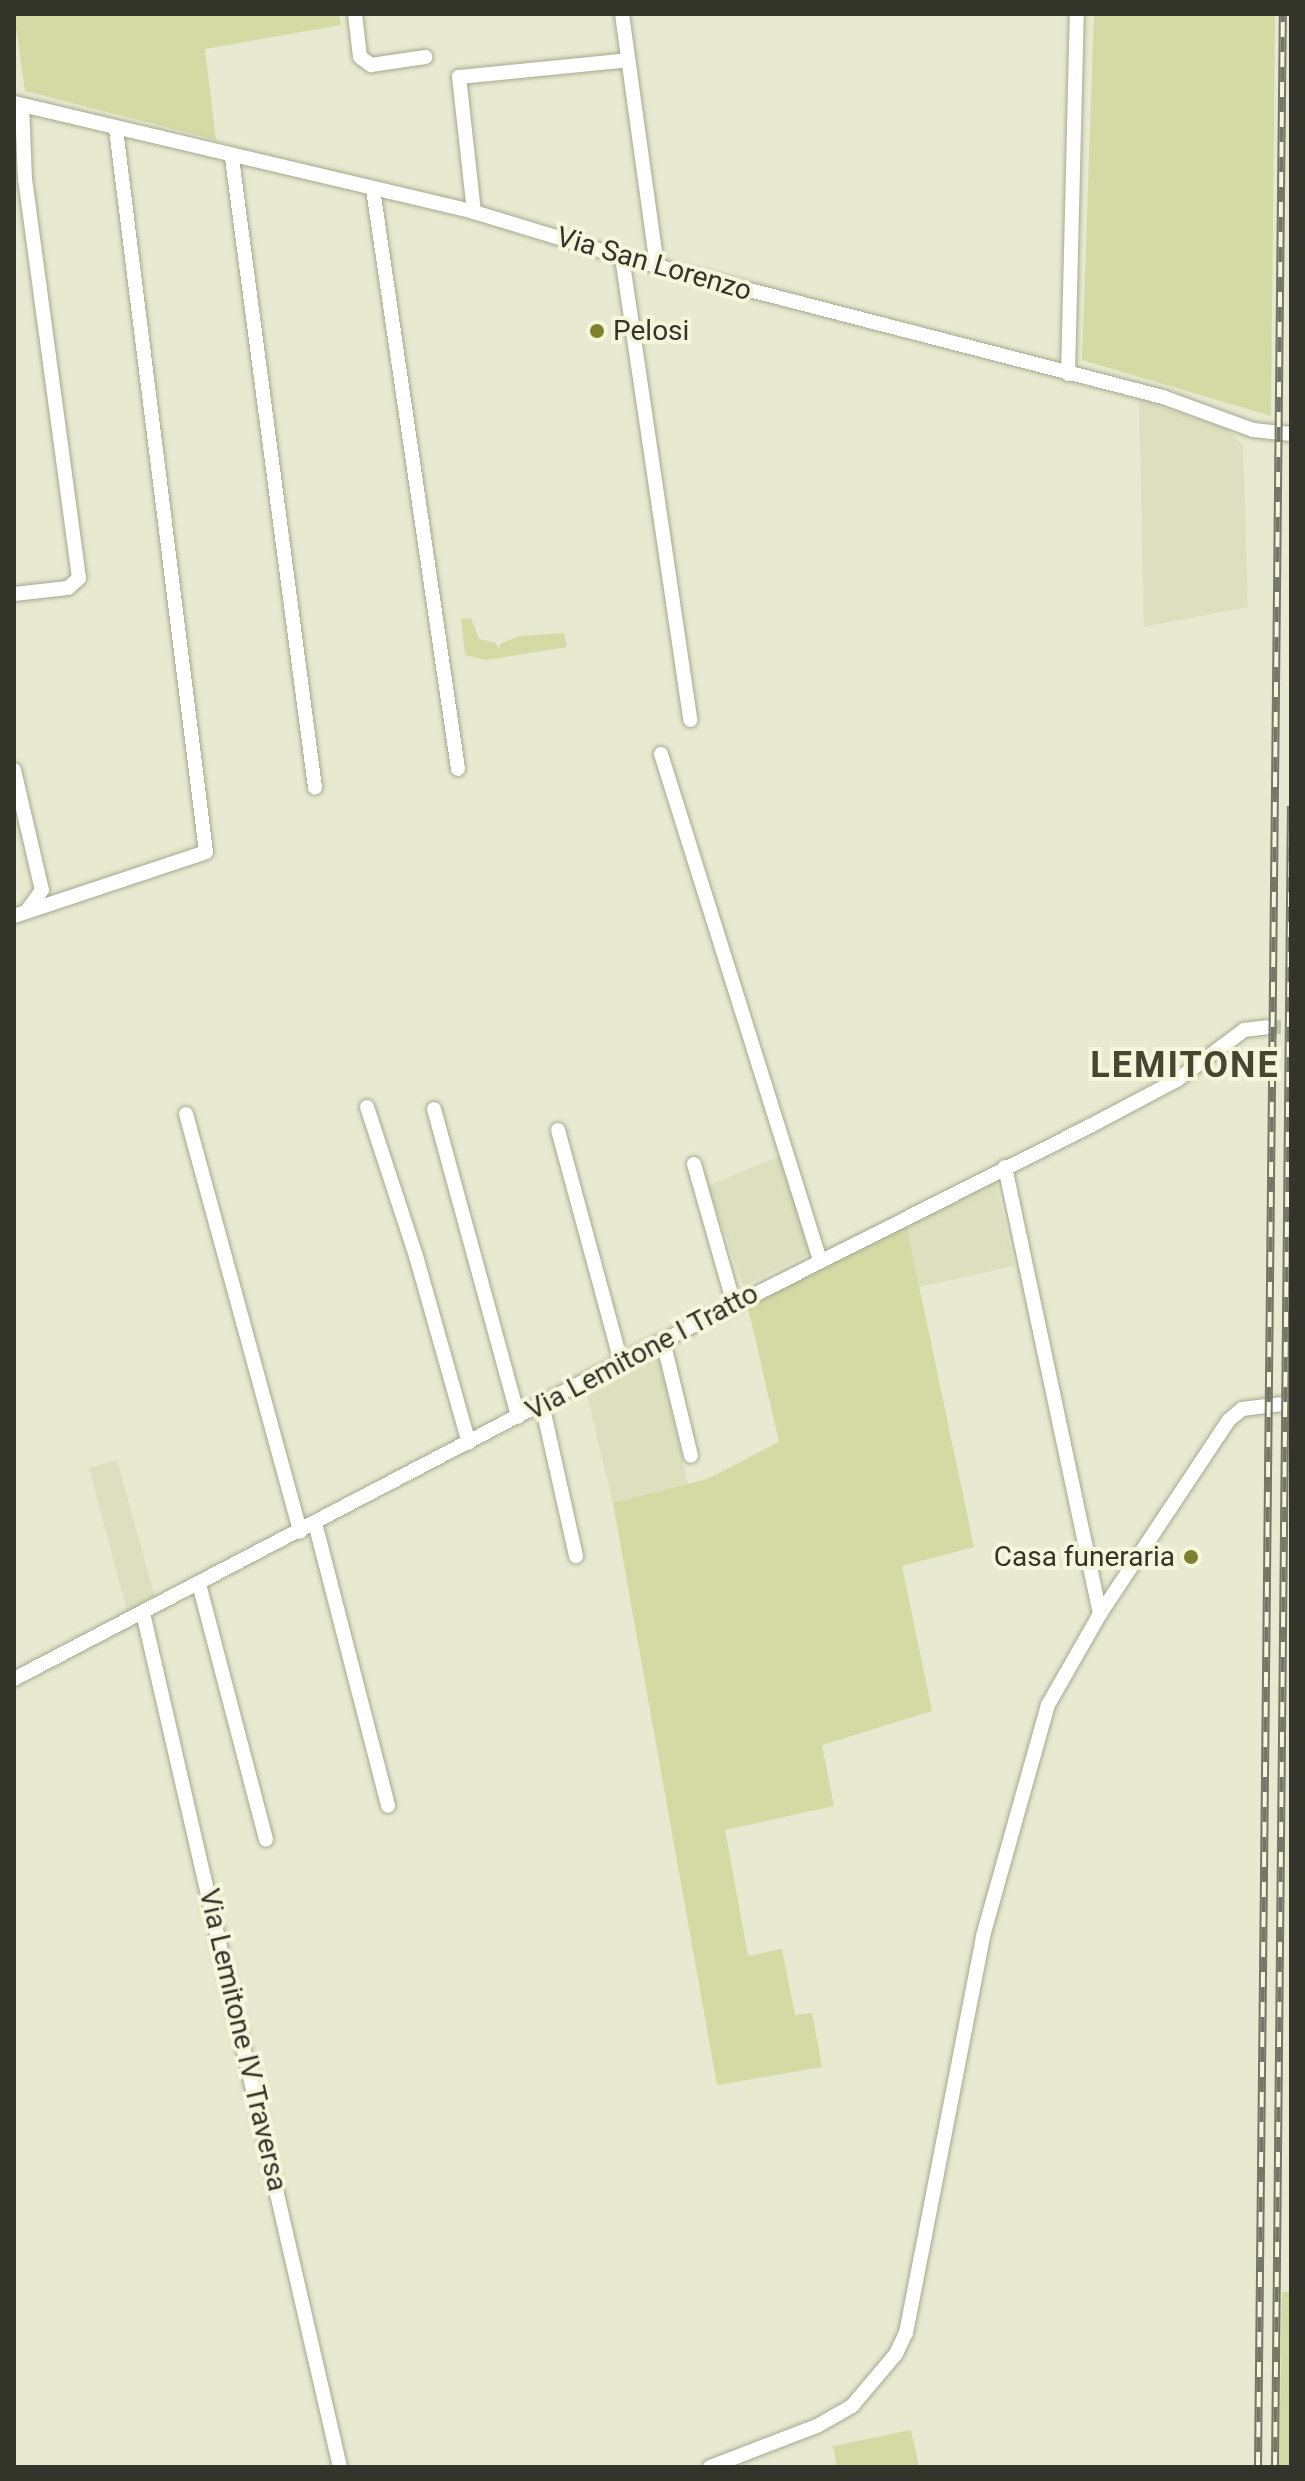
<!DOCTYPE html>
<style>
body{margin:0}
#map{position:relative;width:1305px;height:2481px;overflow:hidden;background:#e7ead0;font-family:Roboto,sans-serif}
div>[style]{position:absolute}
.built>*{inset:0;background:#dde0bf}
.green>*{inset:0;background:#d5d9a4}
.minor-tunnel>*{height:14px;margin-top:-7px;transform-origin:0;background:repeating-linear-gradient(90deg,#c3c6af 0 14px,transparent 0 21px)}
.roads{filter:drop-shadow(0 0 2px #a6a890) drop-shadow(0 0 2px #a6a890)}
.minor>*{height:14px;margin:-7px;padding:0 7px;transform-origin:7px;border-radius:7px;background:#fff}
.rail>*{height:8px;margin-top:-4px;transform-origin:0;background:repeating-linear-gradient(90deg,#f5f7dd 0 15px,#747666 0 30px);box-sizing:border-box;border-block:2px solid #747666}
.dots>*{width:22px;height:22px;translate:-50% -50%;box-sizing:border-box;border:4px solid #f5f7dd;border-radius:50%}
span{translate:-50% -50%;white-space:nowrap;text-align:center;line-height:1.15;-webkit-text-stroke:8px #f5f7dd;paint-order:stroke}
.street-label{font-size:28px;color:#33342a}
.poi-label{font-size:28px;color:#33342a}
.left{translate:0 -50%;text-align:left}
.right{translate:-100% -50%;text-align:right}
.district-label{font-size:36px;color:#454732;font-weight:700;letter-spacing:2px}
.frame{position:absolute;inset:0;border:16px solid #33342a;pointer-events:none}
</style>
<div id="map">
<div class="built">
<div style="clip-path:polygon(1139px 399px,1227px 429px,1243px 445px,1248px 607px,1144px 627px)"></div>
<div style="clip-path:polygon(782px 1155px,813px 1252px,743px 1286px,708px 1186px)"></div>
<div style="clip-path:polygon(995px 1180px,1014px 1266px,919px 1287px,906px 1224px)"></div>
<div style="clip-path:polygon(657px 1350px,688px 1484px,613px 1503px,585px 1387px)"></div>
<div style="clip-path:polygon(117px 1460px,155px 1597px,127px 1611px,89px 1468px)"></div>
</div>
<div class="green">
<div style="clip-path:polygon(14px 14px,339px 14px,341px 25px,205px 49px,216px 140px,25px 91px)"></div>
<div style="clip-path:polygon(1094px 14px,1275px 14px,1271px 416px,1082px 360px)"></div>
<div style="clip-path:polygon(471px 618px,479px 639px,496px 643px,499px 649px,500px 644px,520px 636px,564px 633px,567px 647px,486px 660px,465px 655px,461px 619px)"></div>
<div style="clip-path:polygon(906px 1224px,974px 1547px,902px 1566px,932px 1711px,822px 1745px,834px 1806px,725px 1830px,748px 1956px,782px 1949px,795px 2015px,812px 2013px,822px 2067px,717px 2085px,613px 1503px,707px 1479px,779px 1442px,747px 1303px)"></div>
<div style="clip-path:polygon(1282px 2292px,1291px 2292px,1291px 2467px,1279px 2467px)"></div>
<div style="clip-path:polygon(911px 2430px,919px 2467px,837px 2467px,833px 2446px)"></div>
</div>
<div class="minor-tunnel">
<div style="left:1267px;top:1027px;width:24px"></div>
</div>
<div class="roads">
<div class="minor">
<div style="left:355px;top:14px;width:43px;rotate:83.4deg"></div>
<div style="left:360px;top:57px;width:14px;rotate:36deg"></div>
<div style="left:371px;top:65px;width:55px;rotate:-8.4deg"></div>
<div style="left:622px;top:14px;width:254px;rotate:82.1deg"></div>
<div style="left:14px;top:103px;width:473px;rotate:13.3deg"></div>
<div style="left:474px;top:212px;width:155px;rotate:16.9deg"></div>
<div style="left:622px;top:257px;width:559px;rotate:14.51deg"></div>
<div style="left:1163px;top:397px;width:96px;rotate:20.1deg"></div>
<div style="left:1253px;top:430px;width:38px;rotate:6deg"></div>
<div style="left:232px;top:158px;width:635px;rotate:82.49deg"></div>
<div style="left:373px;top:189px;width:586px;rotate:81.66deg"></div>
<div style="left:474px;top:212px;width:136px;rotate:-96.3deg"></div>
<div style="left:459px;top:77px;width:170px;rotate:-5.7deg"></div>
<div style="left:622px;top:257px;width:468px;rotate:81.6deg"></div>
<div style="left:1068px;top:374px;width:360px;rotate:-88.6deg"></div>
<div style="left:14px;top:594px;width:54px;rotate:-6.3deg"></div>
<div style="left:68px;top:588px;width:15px;rotate:-42deg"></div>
<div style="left:79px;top:578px;width:402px;rotate:-97.7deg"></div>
<div style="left:25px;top:180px;width:75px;rotate:-92.3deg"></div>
<div style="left:661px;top:754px;width:530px;rotate:72.56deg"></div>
<div style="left:14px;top:770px;width:123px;rotate:76.9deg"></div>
<div style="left:42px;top:890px;width:24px;rotate:126deg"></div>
<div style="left:14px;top:916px;width:202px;rotate:-18.4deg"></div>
<div style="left:206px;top:852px;width:729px;rotate:-97.1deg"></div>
<div style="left:367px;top:1107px;width:157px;rotate:71.8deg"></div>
<div style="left:416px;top:1256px;width:194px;rotate:74.2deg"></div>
<div style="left:434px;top:1109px;width:319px;rotate:74.7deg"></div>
<div style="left:186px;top:1114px;width:433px;rotate:74.7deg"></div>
<div style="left:558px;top:1130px;width:240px;rotate:74.8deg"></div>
<div style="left:694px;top:1164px;width:146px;rotate:74.1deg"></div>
<div style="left:1005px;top:1167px;width:457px;rotate:78deg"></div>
<div style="left:663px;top:1341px;width:118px;rotate:76.3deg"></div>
<div style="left:542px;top:1404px;width:156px;rotate:77.4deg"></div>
<div style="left:315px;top:1523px;width:292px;rotate:75.5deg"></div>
<div style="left:199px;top:1584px;width:264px;rotate:75.3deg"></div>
<div style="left:143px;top:1613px;width:876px;rotate:77.01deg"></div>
<div style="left:14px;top:1679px;width:685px;rotate:-27.58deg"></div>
<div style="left:621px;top:1362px;width:525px;rotate:-26.71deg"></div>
<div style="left:1090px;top:1126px;width:98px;rotate:-27.9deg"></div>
<div style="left:1177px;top:1080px;width:84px;rotate:-36.7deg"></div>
<div style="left:1244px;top:1030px;width:23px;rotate:-7deg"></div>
<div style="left:710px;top:2467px;width:115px;rotate:-21deg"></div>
<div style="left:817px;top:2426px;width:40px;rotate:-29.7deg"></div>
<div style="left:852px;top:2406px;width:68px;rotate:-49.8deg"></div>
<div style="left:896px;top:2354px;width:23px;rotate:-65deg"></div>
<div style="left:906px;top:2333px;width:404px;rotate:-79deg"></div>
<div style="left:983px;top:1936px;width:240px;rotate:-74.3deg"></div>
<div style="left:1048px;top:1705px;width:105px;rotate:-60.3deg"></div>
<div style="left:1100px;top:1614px;width:233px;rotate:-56.4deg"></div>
<div style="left:1229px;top:1420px;width:17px;rotate:-40deg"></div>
<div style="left:1242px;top:1409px;width:49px;rotate:-7deg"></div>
</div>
</div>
<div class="rail">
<div style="left:1258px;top:2467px;width:2453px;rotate:-89.42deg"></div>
<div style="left:1275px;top:2467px;width:1661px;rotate:-89.45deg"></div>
</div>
<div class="dots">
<div style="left:597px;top:331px;background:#7e812b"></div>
<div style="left:1191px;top:1557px;background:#7e812b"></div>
</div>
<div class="street-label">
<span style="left:654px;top:264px;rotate:16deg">Via San Lorenzo</span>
<span style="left:642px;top:1352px;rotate:-28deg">Via Lemitone I Tratto</span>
<span style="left:243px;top:2040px;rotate:77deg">Via Lemitone IV Traversa</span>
</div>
<div class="poi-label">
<span class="left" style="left:613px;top:331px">Pelosi</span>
<span class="right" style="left:1175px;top:1557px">Casa funeraria</span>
</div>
<div class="district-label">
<span style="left:1185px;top:1066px">LEMITONE</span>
</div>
<div class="frame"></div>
</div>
